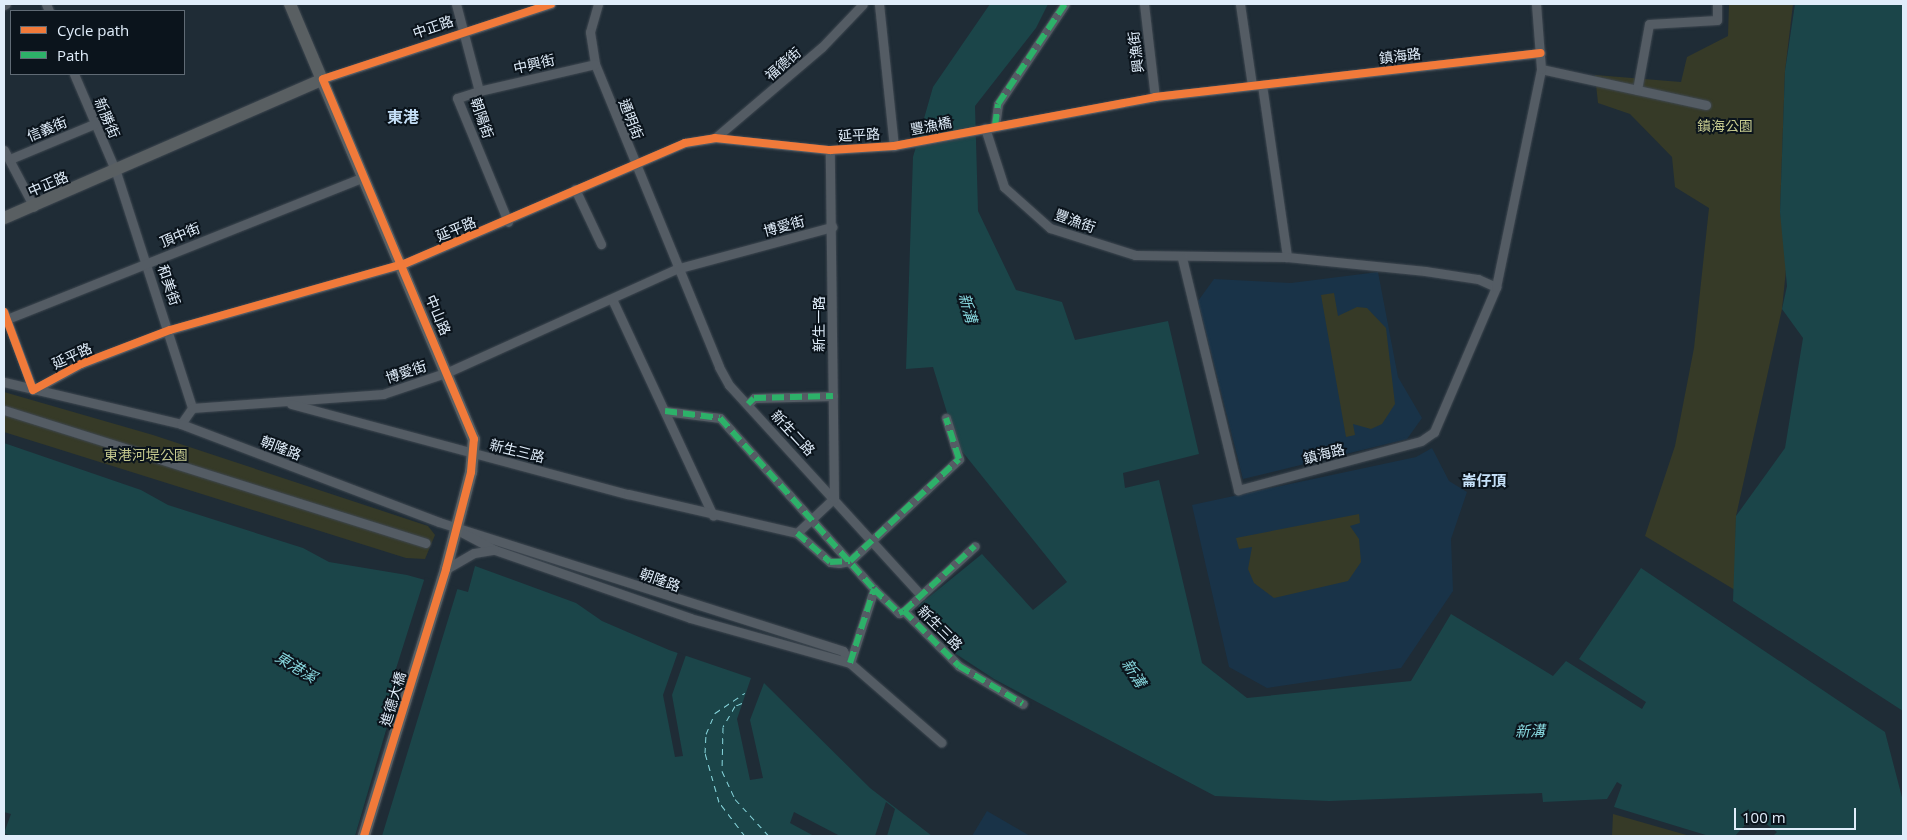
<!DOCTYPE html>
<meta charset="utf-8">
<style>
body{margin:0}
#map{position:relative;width:1907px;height:840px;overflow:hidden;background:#1f2c36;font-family:"Open Sans","Noto Sans TC",sans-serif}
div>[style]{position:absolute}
.built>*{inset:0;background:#193348}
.green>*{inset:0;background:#363a27}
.water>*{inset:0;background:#1b4549}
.pier>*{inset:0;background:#1f2c36}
.ferry>*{height:1px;margin-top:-0.5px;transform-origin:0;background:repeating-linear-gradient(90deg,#87d6dd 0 6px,transparent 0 11px)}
.roads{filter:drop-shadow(0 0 1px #3e4750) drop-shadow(0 0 1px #3e4750)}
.street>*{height:9px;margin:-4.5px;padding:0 4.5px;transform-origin:4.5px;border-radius:4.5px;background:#545c64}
.secondary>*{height:12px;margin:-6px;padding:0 6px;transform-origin:6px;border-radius:6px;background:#595f62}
.quiet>*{height:6px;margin-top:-3px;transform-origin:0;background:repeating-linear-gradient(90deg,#2db169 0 12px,transparent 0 18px)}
.cycleway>*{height:8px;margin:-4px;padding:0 4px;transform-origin:4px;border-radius:4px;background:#f17a3a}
span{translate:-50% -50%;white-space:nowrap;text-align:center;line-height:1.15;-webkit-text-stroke:4px #0b141c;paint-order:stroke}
.street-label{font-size:14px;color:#e0edfa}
.park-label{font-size:14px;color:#c5c98e}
.water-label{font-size:15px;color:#87d6dd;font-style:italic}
.neighbourhood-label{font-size:15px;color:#c5e0f8;font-weight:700}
.quarter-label{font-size:16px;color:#c5e0f8;font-weight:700}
.frame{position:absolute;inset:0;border:5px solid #e0edfa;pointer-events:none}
.legend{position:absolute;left:10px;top:10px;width:175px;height:65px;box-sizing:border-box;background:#0b141c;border:1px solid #606b75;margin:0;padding:6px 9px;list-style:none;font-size:15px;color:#e0edfa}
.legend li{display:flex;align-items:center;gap:10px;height:25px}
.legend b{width:25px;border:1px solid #606b75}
.scale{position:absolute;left:1734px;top:808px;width:122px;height:22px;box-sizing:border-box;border:2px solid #e0edfa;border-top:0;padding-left:6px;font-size:15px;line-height:18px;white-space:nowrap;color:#e0edfa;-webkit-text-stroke:4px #0b141c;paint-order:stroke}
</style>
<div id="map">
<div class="built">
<div style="clip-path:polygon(1378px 272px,1398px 377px,1422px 418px,1407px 439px,1243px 479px,1198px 301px,1214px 279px,1291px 283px)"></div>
<div style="clip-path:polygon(1432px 448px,1449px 481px,1467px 492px,1451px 539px,1453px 591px,1401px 668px,1267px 688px,1229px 667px,1192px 505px,1416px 457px)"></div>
<div style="clip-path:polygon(987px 811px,1030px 836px,972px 836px)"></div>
</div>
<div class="green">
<div style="clip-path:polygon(1729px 4px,1793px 4px,1785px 71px,1780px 212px,1787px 260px,1782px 309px,1736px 516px,1735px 590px,1645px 536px,1675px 446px,1694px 348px,1709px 208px,1675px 187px,1672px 157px,1630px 114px,1598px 103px,1595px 75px,1681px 82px,1687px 57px,1728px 36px)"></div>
<div style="clip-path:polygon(1334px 293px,1338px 316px,1357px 307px,1367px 308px,1386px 328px,1395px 404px,1382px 424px,1371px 429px,1353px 424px,1355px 435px,1346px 437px,1321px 295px)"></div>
<div style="clip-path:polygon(4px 392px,153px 435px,428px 526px,435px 535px,425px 559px,406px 558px,4px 432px)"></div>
<div style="clip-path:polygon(1359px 514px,1360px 523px,1350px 526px,1359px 539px,1361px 562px,1348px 581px,1274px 598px,1254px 583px,1248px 569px,1252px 547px,1239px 549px,1236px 538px)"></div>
<div style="clip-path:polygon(1613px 814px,1690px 836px,1612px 836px)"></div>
</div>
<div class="water">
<div style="clip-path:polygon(990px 4px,1048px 4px,1036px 28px,975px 106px,978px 211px,1016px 290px,1062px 302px,1075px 340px,1168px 321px,1199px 454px,1123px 473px,1125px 488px,1159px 480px,1202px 663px,1247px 698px,1411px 681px,1451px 614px,1553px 676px,1566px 661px,1642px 709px,1646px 702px,1579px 659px,1641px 568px,1885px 732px,1903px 801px,1903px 836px,1773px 836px,1777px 832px,1754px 815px,1735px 836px,1709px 836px,1614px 807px,1622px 785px,1617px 782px,1607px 799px,1543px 802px,1542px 793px,1329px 801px,1215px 796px,994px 679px,956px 654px,918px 606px,982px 554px,1033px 610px,1067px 582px,957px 445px,933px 367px,906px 369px,913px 157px,933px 87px)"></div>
<div style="clip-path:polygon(1795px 4px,1903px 4px,1903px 711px,1733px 601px,1736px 516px,1785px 448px,1803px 338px,1782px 309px,1787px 286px,1780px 212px,1785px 71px)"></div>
<div style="clip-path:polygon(4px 443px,141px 490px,168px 505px,303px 548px,329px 562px,407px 575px,468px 592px,475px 566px,576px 603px,602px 621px,669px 650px,751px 678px,737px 719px,750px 780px,763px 778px,750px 720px,764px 683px,870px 788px,932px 836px,11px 836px,4px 833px,11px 814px,4px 812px)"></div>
</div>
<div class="pier">
<div style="clip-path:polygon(425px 577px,458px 587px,382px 836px,355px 836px,401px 679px,394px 675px)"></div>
<div style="clip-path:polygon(678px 652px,686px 655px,672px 695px,683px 756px,675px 757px,663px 695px)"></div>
<div style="clip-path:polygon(886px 802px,895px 809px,887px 836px,875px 836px)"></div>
<div style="clip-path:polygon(794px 812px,840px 836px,814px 836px,790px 823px)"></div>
</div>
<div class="ferry">
<div style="left:742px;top:703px;width:8px;rotate:157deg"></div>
<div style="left:735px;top:706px;width:24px;rotate:120deg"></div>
<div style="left:723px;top:727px;width:44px;rotate:91.3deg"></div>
<div style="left:722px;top:771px;width:31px;rotate:65deg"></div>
<div style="left:735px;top:799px;width:50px;rotate:47.4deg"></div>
<div style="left:745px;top:836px;width:43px;rotate:-127.4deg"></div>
<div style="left:719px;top:802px;width:51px;rotate:-105.9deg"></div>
<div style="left:705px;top:753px;width:19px;rotate:-87deg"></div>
<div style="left:706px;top:734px;width:23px;rotate:-67deg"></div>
<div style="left:715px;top:713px;width:36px;rotate:-34deg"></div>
</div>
<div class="roads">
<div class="street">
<div style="left:46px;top:4px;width:8px;rotate:67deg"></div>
<div style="left:456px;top:4px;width:90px;rotate:75.2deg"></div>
<div style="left:479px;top:91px;width:23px;rotate:162deg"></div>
<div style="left:457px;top:98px;width:134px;rotate:67.6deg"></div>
<div style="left:598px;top:4px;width:29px;rotate:106deg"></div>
<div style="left:590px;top:32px;width:32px;rotate:81deg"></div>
<div style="left:595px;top:64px;width:327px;rotate:67.7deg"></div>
<div style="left:719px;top:367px;width:21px;rotate:61deg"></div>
<div style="left:729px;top:385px;width:285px;rotate:47.6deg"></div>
<div style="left:879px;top:4px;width:143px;rotate:84deg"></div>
<div style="left:1144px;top:4px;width:94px;rotate:83.3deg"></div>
<div style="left:1240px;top:4px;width:82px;rotate:81.6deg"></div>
<div style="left:4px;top:5px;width:2px;rotate:-27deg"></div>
<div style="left:1541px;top:69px;width:169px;rotate:12.3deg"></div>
<div style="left:74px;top:74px;width:107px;rotate:66.8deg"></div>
<div style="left:116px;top:172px;width:248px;rotate:72.1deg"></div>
<div style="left:323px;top:79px;width:240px;rotate:-18.2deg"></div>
<div style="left:1262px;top:85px;width:174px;rotate:81.7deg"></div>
<div style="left:1287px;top:257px;width:139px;rotate:5.8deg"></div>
<div style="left:1425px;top:271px;width:54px;rotate:8.6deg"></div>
<div style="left:1478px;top:279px;width:20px;rotate:24deg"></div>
<div style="left:1637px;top:90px;width:67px;rotate:-79.7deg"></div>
<div style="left:1649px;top:24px;width:68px;rotate:-3.4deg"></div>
<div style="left:1717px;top:20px;width:16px;rotate:-90deg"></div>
<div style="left:479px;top:91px;width:119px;rotate:-13.1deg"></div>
<div style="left:995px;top:126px;width:22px;rotate:-82deg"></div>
<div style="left:998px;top:104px;width:120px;rotate:-56.2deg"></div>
<div style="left:985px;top:128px;width:62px;rotate:72.1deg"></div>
<div style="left:1004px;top:187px;width:62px;rotate:41.7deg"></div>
<div style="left:1050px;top:228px;width:89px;rotate:17.6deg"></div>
<div style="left:1135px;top:255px;width:152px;rotate:0.8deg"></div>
<div style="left:715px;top:138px;width:140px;rotate:-40.4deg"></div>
<div style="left:822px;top:47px;width:59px;rotate:-46.4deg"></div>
<div style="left:4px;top:150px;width:64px;rotate:62.2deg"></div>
<div style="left:10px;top:159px;width:91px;rotate:-22.6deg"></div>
<div style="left:575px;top:189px;width:61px;rotate:64.7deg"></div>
<div style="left:1182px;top:258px;width:239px;rotate:76.4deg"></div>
<div style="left:1238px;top:490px;width:189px;rotate:-15deg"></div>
<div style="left:1421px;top:441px;width:16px;rotate:-35deg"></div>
<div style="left:1434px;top:432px;width:158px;rotate:-66.8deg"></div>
<div style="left:1496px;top:287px;width:223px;rotate:-78.3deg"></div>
<div style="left:1541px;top:69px;width:65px;rotate:-94.4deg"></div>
<div style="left:612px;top:299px;width:239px;rotate:65deg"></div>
<div style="left:4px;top:312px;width:83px;rotate:69.6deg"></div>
<div style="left:33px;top:390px;width:55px;rotate:-28.4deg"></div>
<div style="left:81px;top:364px;width:95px;rotate:-20.9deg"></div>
<div style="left:170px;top:330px;width:243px;rotate:-15.8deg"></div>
<div style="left:404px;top:264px;width:306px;rotate:-23.3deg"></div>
<div style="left:685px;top:143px;width:30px;rotate:-9deg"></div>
<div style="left:715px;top:138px;width:116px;rotate:6deg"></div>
<div style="left:830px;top:150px;width:64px;rotate:-3.6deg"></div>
<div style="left:894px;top:146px;width:266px;rotate:-10.6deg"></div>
<div style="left:1155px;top:97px;width:388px;rotate:-6.5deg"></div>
<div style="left:7px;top:319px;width:384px;rotate:-21.7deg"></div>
<div style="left:4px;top:382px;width:182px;rotate:13.3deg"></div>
<div style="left:181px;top:424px;width:19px;rotate:-55deg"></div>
<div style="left:192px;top:408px;width:192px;rotate:-4.2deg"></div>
<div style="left:383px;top:394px;width:69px;rotate:-18.7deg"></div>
<div style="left:448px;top:372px;width:250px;rotate:-24.3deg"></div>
<div style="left:676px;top:269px;width:162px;rotate:-15.1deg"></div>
<div style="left:291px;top:404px;width:349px;rotate:15deg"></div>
<div style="left:628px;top:494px;width:173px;rotate:13deg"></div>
<div style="left:797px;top:533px;width:44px;rotate:41.3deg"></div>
<div style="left:830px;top:562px;width:9px;rotate:6deg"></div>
<div style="left:839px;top:563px;width:11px;rotate:-10deg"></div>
<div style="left:850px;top:561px;width:149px;rotate:-43.1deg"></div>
<div style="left:959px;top:459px;width:43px;rotate:-107.6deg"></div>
<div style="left:748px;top:404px;width:8px;rotate:-45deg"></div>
<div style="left:754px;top:398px;width:79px;rotate:-1.5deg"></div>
<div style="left:4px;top:410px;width:442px;rotate:17.5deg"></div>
<div style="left:665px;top:411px;width:55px;rotate:7.3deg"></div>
<div style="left:720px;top:418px;width:230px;rotate:48deg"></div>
<div style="left:874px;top:589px;width:35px;rotate:44deg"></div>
<div style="left:899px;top:613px;width:5px;rotate:-22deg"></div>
<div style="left:181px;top:424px;width:276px;rotate:20.8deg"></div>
<div style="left:439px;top:522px;width:424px;rotate:17.7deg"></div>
<div style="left:843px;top:651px;width:14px;rotate:60deg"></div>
<div style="left:850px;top:663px;width:121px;rotate:41deg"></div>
<div style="left:463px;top:533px;width:36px;rotate:28deg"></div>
<div style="left:495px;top:550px;width:207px;rotate:19.2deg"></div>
<div style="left:690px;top:618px;width:166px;rotate:15.7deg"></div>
<div style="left:797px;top:533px;width:51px;rotate:-43.4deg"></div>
<div style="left:834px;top:498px;width:348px;rotate:-90.7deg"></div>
<div style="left:446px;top:569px;width:32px;rotate:-30deg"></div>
<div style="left:474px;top:553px;width:20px;rotate:-9deg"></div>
<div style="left:904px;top:611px;width:78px;rotate:45deg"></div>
<div style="left:959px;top:666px;width:74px;rotate:30.7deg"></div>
<div style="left:904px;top:611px;width:96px;rotate:-42.5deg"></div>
<div style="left:850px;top:663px;width:78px;rotate:-72deg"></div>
</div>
<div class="secondary">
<div style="left:290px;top:4px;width:472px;rotate:67.1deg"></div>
<div style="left:474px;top:439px;width:33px;rotate:95deg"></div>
<div style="left:471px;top:472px;width:100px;rotate:104.5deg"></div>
<div style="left:446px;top:569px;width:279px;rotate:107.1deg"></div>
<div style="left:4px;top:218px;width:348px;rotate:-23.5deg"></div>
</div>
</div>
<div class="quiet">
<div style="left:995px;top:126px;width:22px;rotate:-82deg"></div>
<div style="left:998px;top:104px;width:120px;rotate:-56.2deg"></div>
<div style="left:748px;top:404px;width:8px;rotate:-45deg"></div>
<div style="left:754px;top:398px;width:79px;rotate:-1.5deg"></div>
<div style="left:665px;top:411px;width:55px;rotate:7.3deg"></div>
<div style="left:720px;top:418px;width:230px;rotate:48deg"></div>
<div style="left:874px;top:589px;width:35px;rotate:44deg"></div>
<div style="left:899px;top:613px;width:5px;rotate:-22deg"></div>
<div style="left:797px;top:533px;width:44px;rotate:41.3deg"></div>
<div style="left:830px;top:562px;width:20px;rotate:-3deg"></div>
<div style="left:850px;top:561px;width:149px;rotate:-43.1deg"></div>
<div style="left:959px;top:459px;width:43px;rotate:-107.6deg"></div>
<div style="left:904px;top:611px;width:78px;rotate:45deg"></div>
<div style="left:959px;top:666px;width:74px;rotate:30.7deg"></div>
<div style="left:904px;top:611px;width:96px;rotate:-42.5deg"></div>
<div style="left:850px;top:663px;width:78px;rotate:-72deg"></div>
</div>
<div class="cycleway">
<div style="left:4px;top:312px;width:83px;rotate:69.6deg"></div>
<div style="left:33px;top:390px;width:55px;rotate:-28.4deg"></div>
<div style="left:81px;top:364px;width:95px;rotate:-20.9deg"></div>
<div style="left:170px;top:330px;width:243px;rotate:-15.8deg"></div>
<div style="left:404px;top:264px;width:306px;rotate:-23.3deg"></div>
<div style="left:685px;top:143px;width:30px;rotate:-9deg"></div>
<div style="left:715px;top:138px;width:116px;rotate:6deg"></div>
<div style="left:830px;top:150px;width:64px;rotate:-3.6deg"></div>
<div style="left:894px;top:146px;width:266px;rotate:-10.6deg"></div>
<div style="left:1155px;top:97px;width:388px;rotate:-6.5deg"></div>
<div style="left:364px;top:836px;width:279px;rotate:-72.9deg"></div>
<div style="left:446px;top:569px;width:100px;rotate:-75.5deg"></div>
<div style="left:471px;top:472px;width:33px;rotate:-85deg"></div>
<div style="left:474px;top:439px;width:390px;rotate:-112.8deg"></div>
<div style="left:323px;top:79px;width:240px;rotate:-18.2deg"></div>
</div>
<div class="street-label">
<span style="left:433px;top:27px;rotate:-19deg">中正路</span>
<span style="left:1136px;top:52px;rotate:-97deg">興漁街</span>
<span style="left:1400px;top:56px;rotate:-7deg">鎮海路</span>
<span style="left:534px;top:64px;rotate:-13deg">中興街</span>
<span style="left:783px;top:64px;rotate:-41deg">福德街</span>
<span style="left:107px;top:118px;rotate:67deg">新勝街</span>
<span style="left:482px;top:118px;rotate:71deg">朝陽街</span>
<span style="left:631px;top:119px;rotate:69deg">通明街</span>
<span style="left:931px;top:126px;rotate:-11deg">豐漁橋</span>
<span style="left:47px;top:129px;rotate:-22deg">信義街</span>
<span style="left:859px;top:135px;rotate:-3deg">延平路</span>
<span style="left:48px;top:184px;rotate:-23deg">中正路</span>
<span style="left:1075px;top:221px;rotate:20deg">豐漁街</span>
<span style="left:784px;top:226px;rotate:-15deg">博愛街</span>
<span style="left:456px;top:229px;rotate:-22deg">延平路</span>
<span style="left:180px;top:235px;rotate:-22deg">頂中街</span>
<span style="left:169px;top:285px;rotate:71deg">和美街</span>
<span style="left:438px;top:315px;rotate:67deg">中山路</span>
<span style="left:819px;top:324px;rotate:-90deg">新生一路</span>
<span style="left:72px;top:356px;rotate:-25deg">延平路</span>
<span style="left:406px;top:372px;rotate:-18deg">博愛街</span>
<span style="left:793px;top:433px;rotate:47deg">新生二路</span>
<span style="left:281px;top:448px;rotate:21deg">朝隆路</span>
<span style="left:517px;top:451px;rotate:14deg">新生三路</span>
<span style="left:1324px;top:454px;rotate:-14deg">鎮海路</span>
<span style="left:660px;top:580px;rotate:20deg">朝隆路</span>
<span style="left:940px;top:628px;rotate:45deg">新生三路</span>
<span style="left:393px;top:699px;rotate:-73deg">進德大橋</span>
</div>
<div class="park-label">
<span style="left:1725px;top:126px">鎮海公園</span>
<span style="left:146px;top:455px">東港河堤公園</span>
</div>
<div class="water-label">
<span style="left:968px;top:308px;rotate:74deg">新溝</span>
<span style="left:296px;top:667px;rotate:31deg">東港溪</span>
<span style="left:1134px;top:673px;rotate:57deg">新溝</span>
<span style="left:1530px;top:731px;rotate:-1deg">新溝</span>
</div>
<div class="neighbourhood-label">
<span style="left:1484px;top:481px">崙仔頂</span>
</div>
<div class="quarter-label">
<span style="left:403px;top:117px">東港</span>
</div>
<div class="frame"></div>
<ul class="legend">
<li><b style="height:6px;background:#f17a3a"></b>Cycle path</li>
<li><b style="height:6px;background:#2db169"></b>Path</li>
</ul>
<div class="scale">100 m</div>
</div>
